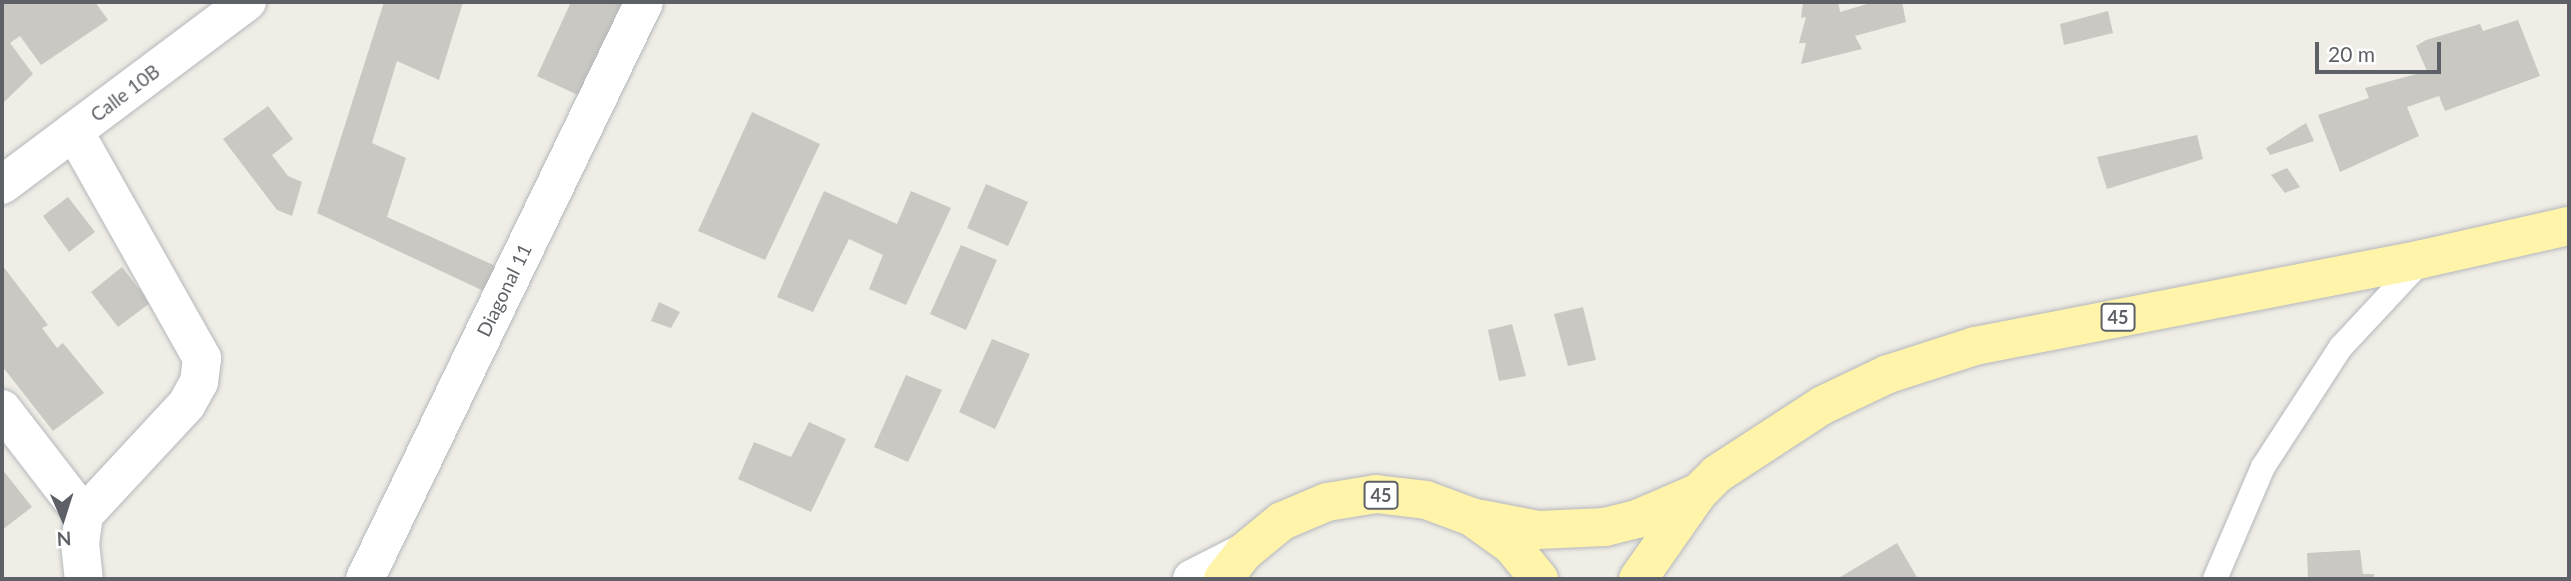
<!DOCTYPE html>
<style>
body{margin:0}
#map{position:relative;width:2571px;height:581px;overflow:hidden;background:#efede5;font-family:Lato,sans-serif}
div>[style]{position:absolute}
.building>*{inset:0;background:#cac8c2}
.roads{filter:drop-shadow(0 0 2px #b5b7bc) drop-shadow(0 0 2px #b5b7bc)}
.lane>*{height:24px;margin:-12px;padding:0 12px;transform-origin:12px;border-radius:12px;background:#fff}
.street>*{height:38px;margin:-19px;padding:0 19px;transform-origin:19px;border-radius:19px;background:#fff}
.secondary>*{height:38px;margin:-19px;padding:0 19px;transform-origin:19px;border-radius:19px;background:#fff}
.primary>*{height:38px;margin:-19px;padding:0 19px;transform-origin:19px;border-radius:19px;background:#fff4aa}
span{translate:-50% -50%;white-space:nowrap;text-align:center;line-height:1.15;-webkit-text-stroke:6px #fff;paint-order:stroke}
.shield-label span{padding:2px 5px;background:#fff;border:2px solid;border-radius:5px;-webkit-text-stroke-width:0}
.shield-label{font-size:18px;color:#5d6066;font-weight:700}
.street-label{font-size:19px;color:#5d6066}
.frame{position:absolute;inset:0;border:4px solid #5d6066;pointer-events:none}
.north{position:absolute;left:28px;top:483px;width:70px;height:70px;-webkit-text-stroke:5px #fff;paint-order:stroke;rotate:177deg;font-size:19px;font-weight:700;line-height:28px;text-align:center;color:#5d6066}
.north::after{content:'';display:block;margin:auto;width:24px;height:32px;background:#5d6066;clip-path:polygon(50% 0,100% 100%,50% 72%,0 100%)}
.scale{position:absolute;left:2315px;top:42px;width:126px;height:32px;box-sizing:border-box;border:4px solid #5d6066;border-top:0;padding-left:9px;font-size:21px;line-height:24px;white-space:nowrap;color:#5d6066;-webkit-text-stroke:5px #fff;paint-order:stroke}
</style>
<div id="map">
<div class="building">
<div style="clip-path:polygon(2px 2px,95px 2px,108px 20px,41px 65px,20px 36px,10px 43px,33px 74px,2px 104px)"></div>
<div style="clip-path:polygon(384px 2px,463px 2px,439px 80px,397px 61px,372px 143px,406px 158px,387px 217px,500px 268px,488px 293px,317px 213px)"></div>
<div style="clip-path:polygon(571px 2px,624px 2px,580px 96px,537px 76px)"></div>
<div style="clip-path:polygon(1803px 2px,1838px 2px,1840px 12px,1874px 2px,1902px 2px,1906px 22px,1855px 36px,1862px 49px,1801px 64px,1806px 43px,1799px 43px,1806px 17px,1801px 18px)"></div>
<div style="clip-path:polygon(2108px 11px,2113px 33px,2064px 45px,2060px 24px)"></div>
<div style="clip-path:polygon(2518px 20px,2540px 76px,2445px 111px,2439px 96px,2407px 107px,2419px 136px,2340px 172px,2318px 115px,2369px 98px,2365px 88px,2427px 71px,2416px 46px,2426px 40px,2480px 24px,2483px 31px)"></div>
<div style="clip-path:polygon(268px 106px,293px 139px,272px 155px,288px 176px,302px 182px,292px 216px,277px 210px,223px 139px)"></div>
<div style="clip-path:polygon(752px 112px,820px 144px,765px 260px,698px 231px)"></div>
<div style="clip-path:polygon(2306px 123px,2314px 141px,2270px 155px,2266px 148px)"></div>
<div style="clip-path:polygon(2197px 135px,2203px 159px,2107px 189px,2097px 157px)"></div>
<div style="clip-path:polygon(2287px 168px,2300px 187px,2285px 193px,2271px 175px)"></div>
<div style="clip-path:polygon(986px 184px,1028px 202px,1008px 246px,967px 228px)"></div>
<div style="clip-path:polygon(824px 191px,897px 224px,911px 191px,951px 208px,906px 305px,869px 289px,883px 255px,849px 239px,813px 312px,777px 297px)"></div>
<div style="clip-path:polygon(68px 197px,95px 232px,69px 252px,43px 216px)"></div>
<div style="clip-path:polygon(961px 245px,997px 260px,966px 330px,930px 314px)"></div>
<div style="clip-path:polygon(2px 265px,48px 325px,42px 328px,57px 348px,63px 343px,104px 393px,53px 431px,2px 366px)"></div>
<div style="clip-path:polygon(122px 267px,150px 303px,118px 327px,91px 292px)"></div>
<div style="clip-path:polygon(659px 302px,680px 312px,671px 328px,651px 321px)"></div>
<div style="clip-path:polygon(1583px 307px,1596px 360px,1568px 366px,1554px 314px)"></div>
<div style="clip-path:polygon(1512px 324px,1526px 376px,1499px 381px,1488px 330px)"></div>
<div style="clip-path:polygon(992px 339px,1030px 354px,995px 429px,959px 412px)"></div>
<div style="clip-path:polygon(906px 375px,942px 390px,908px 462px,874px 447px)"></div>
<div style="clip-path:polygon(809px 422px,846px 439px,811px 512px,738px 479px,754px 442px,791px 457px)"></div>
<div style="clip-path:polygon(2px 469px,32px 507px,2px 530px)"></div>
<div style="clip-path:polygon(1897px 543px,1918px 579px,1837px 579px)"></div>
<div style="clip-path:polygon(2360px 550px,2363px 574px,2374px 574px,2374px 579px,2308px 579px,2307px 553px)"></div>
</div>
<div class="roads">
<div class="lane">
<div style="left:2215px;top:579px;width:122px;rotate:-66.8deg"></div>
<div style="left:2263px;top:467px;width:143px;rotate:-57deg"></div>
<div style="left:2341px;top:347px;width:119px;rotate:-47deg"></div>
</div>
<div class="street">
<div style="left:74px;top:131px;width:261px;rotate:60.6deg"></div>
<div style="left:202px;top:358px;width:24px;rotate:97deg"></div>
<div style="left:199px;top:382px;width:25px;rotate:119deg"></div>
<div style="left:187px;top:404px;width:151px;rotate:132.9deg"></div>
<div style="left:84px;top:515px;width:28px;rotate:98deg"></div>
<div style="left:80px;top:543px;width:36px;rotate:84deg"></div>
<div style="left:2px;top:185px;width:306px;rotate:-36.8deg"></div>
<div style="left:2px;top:409px;width:134px;rotate:52.3deg"></div>
<div style="left:365px;top:579px;width:641px;rotate:-64.19deg"></div>
</div>
<div class="secondary">
<div style="left:1192px;top:579px;width:57px;rotate:-27deg"></div>
</div>
<div class="primary">
<div style="left:1481px;top:519px;width:58px;rotate:10.9deg"></div>
<div style="left:1538px;top:530px;width:67px;rotate:-2.6deg"></div>
<div style="left:1605px;top:527px;width:33px;rotate:-14deg"></div>
<div style="left:1637px;top:519px;width:65px;rotate:-23.4deg"></div>
<div style="left:1223px;top:579px;width:33px;rotate:-52deg"></div>
<div style="left:1243px;top:553px;width:50px;rotate:-39.4deg"></div>
<div style="left:1282px;top:521px;width:49px;rotate:-22.9deg"></div>
<div style="left:1327px;top:502px;width:50px;rotate:-9.3deg"></div>
<div style="left:1376px;top:494px;width:50px;rotate:6.8deg"></div>
<div style="left:1426px;top:500px;width:49px;rotate:20.3deg"></div>
<div style="left:1472px;top:517px;width:49px;rotate:35.9deg"></div>
<div style="left:1512px;top:546px;width:43px;rotate:50.7deg"></div>
<div style="left:1638px;top:579px;width:106px;rotate:-55deg"></div>
<div style="left:1699px;top:492px;width:25px;rotate:-45deg"></div>
<div style="left:1717px;top:474px;width:126px;rotate:-33.1deg"></div>
<div style="left:1823px;top:405px;width:72px;rotate:-25.5deg"></div>
<div style="left:1888px;top:374px;width:91px;rotate:-17.8deg"></div>
<div style="left:1975px;top:346px;width:455px;rotate:-11deg"></div>
<div style="left:2422px;top:259px;width:151px;rotate:-12.7deg"></div>
</div>
</div>
<div class="shield-label">
<span style="left:2118px;top:317px">45</span>
<span style="left:1381px;top:495px">45</span>
</div>
<div class="street-label">
<span style="left:125px;top:93px;rotate:-37deg">Calle 10B</span>
<span style="left:504px;top:290px;rotate:-64deg">Diagonal 11</span>
</div>
<div class="frame"></div>
<div class="north">N</div>
<div class="scale">20 m</div>
</div>
